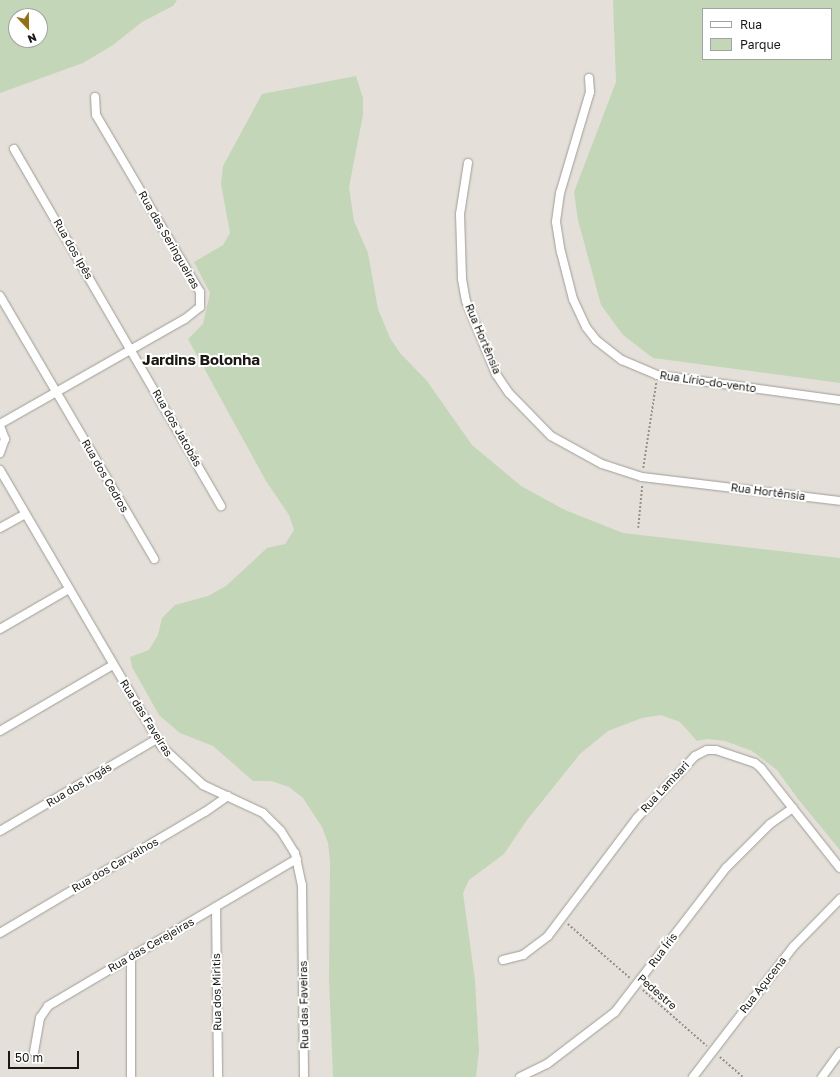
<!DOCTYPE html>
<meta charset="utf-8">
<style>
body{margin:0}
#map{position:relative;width:840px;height:1077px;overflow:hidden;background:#e4e0d9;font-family:"Golos Text",sans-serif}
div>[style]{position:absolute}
.green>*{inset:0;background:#c3d6b7}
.path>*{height:1.5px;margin-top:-0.75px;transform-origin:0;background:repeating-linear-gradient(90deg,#95928d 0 2px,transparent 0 4px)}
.roads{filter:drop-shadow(0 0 1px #a09c96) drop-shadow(0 0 1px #a09c96)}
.street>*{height:8px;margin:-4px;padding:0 4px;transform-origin:4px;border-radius:4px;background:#fff}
span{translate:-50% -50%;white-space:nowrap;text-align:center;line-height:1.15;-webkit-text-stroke:4px #fff;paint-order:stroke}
.street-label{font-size:11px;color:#191815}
.district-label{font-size:15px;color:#191815;font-weight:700}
.legend{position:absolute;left:702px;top:8px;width:130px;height:52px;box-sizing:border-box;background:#fff;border:1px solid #a3a3a1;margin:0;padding:5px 7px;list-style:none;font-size:12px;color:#191815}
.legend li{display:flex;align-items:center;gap:8px;height:20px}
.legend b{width:20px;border:1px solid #a3a3a1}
.north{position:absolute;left:8px;top:8px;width:40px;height:40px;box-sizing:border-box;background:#fff;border:1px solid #a3a3a1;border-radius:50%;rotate:158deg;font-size:11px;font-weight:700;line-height:16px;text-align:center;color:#191815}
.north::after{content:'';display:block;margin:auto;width:14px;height:18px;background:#937018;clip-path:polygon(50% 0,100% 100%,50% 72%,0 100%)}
.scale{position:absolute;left:8px;top:1051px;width:71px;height:18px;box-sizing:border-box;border:2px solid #191815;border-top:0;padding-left:5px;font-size:12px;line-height:14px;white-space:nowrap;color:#191815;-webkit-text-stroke:3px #fff;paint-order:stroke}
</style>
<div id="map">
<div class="green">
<div style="clip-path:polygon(evenodd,0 0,177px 0,173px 6px,142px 22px,113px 45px,83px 63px,0 93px,0 0,16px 16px,40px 16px,40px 40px,16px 40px,16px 16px)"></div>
<div style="clip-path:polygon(evenodd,613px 0,840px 0,840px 383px,653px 358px,623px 335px,601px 305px,578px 220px,574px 192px,616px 82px,613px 0,703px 9px,831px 9px,831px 59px,703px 59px,703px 9px)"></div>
<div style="clip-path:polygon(356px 76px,363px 98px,363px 115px,349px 187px,354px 221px,368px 253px,378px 309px,390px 338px,400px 353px,427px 381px,472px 445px,521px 486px,565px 510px,623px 533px,840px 558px,840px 850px,798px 799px,777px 770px,752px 751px,725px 741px,707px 739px,697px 741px,680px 722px,661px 715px,642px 718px,608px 731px,580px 754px,527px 820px,504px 854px,469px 880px,463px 893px,475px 980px,479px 1051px,476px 1077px,333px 1077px,329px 980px,330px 861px,328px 843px,322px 827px,303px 798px,289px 787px,271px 781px,253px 781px,213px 746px,180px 733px,159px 715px,132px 667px,130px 657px,149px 650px,158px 635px,162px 618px,175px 605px,208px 596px,226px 586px,267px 548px,285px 544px,294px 530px,289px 515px,266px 481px,188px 339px,203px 324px,210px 293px,194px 262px,223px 245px,230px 233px,221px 184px,223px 166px,262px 94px)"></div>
</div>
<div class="path">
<div style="left:643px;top:468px;width:86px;rotate:-81.3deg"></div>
<div style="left:638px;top:528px;width:42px;rotate:-84.6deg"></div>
<div style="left:568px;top:924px;width:82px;rotate:41.1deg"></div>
<div style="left:643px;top:990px;width:85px;rotate:41.2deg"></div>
<div style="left:720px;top:1057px;width:30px;rotate:41deg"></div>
</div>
<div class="roads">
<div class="street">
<div style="left:589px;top:78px;width:14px;rotate:86deg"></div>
<div style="left:590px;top:92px;width:105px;rotate:106.5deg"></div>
<div style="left:560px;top:193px;width:29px;rotate:98deg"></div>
<div style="left:556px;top:222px;width:30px;rotate:81deg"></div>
<div style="left:561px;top:252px;width:49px;rotate:75.7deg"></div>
<div style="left:573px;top:299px;width:31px;rotate:65deg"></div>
<div style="left:586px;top:327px;width:16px;rotate:52deg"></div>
<div style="left:596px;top:340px;width:33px;rotate:38deg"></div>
<div style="left:622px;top:360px;width:38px;rotate:23deg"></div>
<div style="left:657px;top:375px;width:185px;rotate:7.8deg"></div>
<div style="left:14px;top:149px;width:413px;rotate:59.9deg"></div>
<div style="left:468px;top:163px;width:52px;rotate:98.9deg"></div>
<div style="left:460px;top:214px;width:65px;rotate:88.2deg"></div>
<div style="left:462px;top:279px;width:22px;rotate:80deg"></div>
<div style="left:466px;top:301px;width:79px;rotate:67.7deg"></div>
<div style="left:496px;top:374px;width:23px;rotate:56deg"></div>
<div style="left:509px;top:393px;width:60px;rotate:45.7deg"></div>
<div style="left:551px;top:436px;width:58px;rotate:28.8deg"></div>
<div style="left:602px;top:464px;width:42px;rotate:18deg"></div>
<div style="left:642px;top:477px;width:199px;rotate:6.9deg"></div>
<div style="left:0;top:296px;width:305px;rotate:59.6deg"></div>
<div style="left:0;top:424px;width:213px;rotate:-29.6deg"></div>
<div style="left:185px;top:319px;width:19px;rotate:-39deg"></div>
<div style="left:200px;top:307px;width:15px;rotate:-90deg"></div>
<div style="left:200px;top:292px;width:205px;rotate:-120.4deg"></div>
<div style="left:96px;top:115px;width:18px;rotate:-93deg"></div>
<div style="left:0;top:426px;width:14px;rotate:69deg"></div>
<div style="left:5px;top:439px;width:15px;rotate:110deg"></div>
<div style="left:0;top:470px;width:321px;rotate:59.7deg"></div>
<div style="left:162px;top:747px;width:56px;rotate:42.8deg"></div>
<div style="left:203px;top:785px;width:66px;rotate:25deg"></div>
<div style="left:263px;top:813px;width:25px;rotate:45deg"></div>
<div style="left:281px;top:831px;width:26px;rotate:58deg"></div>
<div style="left:295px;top:853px;width:33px;rotate:78deg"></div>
<div style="left:302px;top:885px;width:192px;rotate:89.4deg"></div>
<div style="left:0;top:528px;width:29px;rotate:-29deg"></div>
<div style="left:0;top:629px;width:80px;rotate:-30.1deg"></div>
<div style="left:0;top:731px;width:131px;rotate:-30.3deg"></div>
<div style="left:0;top:831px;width:182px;rotate:-30.4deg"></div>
<div style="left:216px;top:907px;width:170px;rotate:89.3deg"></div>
<div style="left:0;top:933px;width:238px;rotate:-30.6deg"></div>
<div style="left:205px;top:812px;width:28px;rotate:-35deg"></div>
<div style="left:131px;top:956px;width:121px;rotate:90deg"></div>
<div style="left:503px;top:960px;width:21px;rotate:-14deg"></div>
<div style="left:523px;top:955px;width:31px;rotate:-37deg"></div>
<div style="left:548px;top:936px;width:148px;rotate:-53deg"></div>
<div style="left:637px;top:818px;width:85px;rotate:-46.9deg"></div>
<div style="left:695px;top:756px;width:13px;rotate:-27deg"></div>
<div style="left:707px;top:750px;width:9px"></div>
<div style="left:716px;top:750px;width:41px;rotate:18.4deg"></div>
<div style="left:755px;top:763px;width:8px;rotate:40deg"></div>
<div style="left:761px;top:768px;width:127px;rotate:51.7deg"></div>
<div style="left:34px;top:1052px;width:35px;rotate:-80deg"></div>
<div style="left:40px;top:1018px;width:14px;rotate:-56deg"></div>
<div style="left:48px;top:1006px;width:289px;rotate:-30.6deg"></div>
<div style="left:520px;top:1077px;width:30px;rotate:-26deg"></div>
<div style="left:547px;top:1064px;width:86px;rotate:-37.4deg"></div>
<div style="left:615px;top:1012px;width:182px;rotate:-52.4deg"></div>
<div style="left:726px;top:868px;width:62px;rotate:-45deg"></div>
<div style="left:770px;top:824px;width:28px;rotate:-35deg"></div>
<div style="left:693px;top:1077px;width:165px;rotate:-52.4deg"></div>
<div style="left:794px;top:946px;width:66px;rotate:-45.6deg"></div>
<div style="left:822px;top:1077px;width:31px;rotate:-54deg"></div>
</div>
</div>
<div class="street-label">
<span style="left:169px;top:240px;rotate:60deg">Rua das Seringueiras</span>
<span style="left:73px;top:249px;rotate:60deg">Rua dos Ipês</span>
<span style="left:483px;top:339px;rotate:67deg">Rua Hortênsia</span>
<span style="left:708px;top:382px;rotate:8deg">Rua Lírio-do-vento</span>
<span style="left:177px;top:428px;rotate:60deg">Rua dos Jatobás</span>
<span style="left:105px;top:476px;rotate:60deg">Rua dos Cedros</span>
<span style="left:768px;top:492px;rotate:7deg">Rua Hortênsia</span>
<span style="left:146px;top:718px;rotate:58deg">Rua das Faveiras</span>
<span style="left:79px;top:785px;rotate:-31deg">Rua dos Ingás</span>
<span style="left:665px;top:787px;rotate:-47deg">Rua Lambari</span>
<span style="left:115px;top:865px;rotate:-30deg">Rua dos Carvalhos</span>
<span style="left:151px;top:945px;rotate:-30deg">Rua das Cerejeiras</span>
<span style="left:663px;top:950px;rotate:-53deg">Rua Íris</span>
<span style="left:763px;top:985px;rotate:-52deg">Rua Açucena</span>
<span style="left:217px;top:992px;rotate:-91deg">Rua dos Miritis</span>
<span style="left:657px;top:992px;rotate:41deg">Pedestre</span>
<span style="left:304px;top:1005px;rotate:-91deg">Rua das Faveiras</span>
</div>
<div class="district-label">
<span style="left:201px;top:360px">Jardins Bolonha</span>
</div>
<ul class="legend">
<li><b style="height:5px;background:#fff"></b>Rua</li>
<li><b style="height:11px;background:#c3d6b7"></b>Parque</li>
</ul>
<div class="north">N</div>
<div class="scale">50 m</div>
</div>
